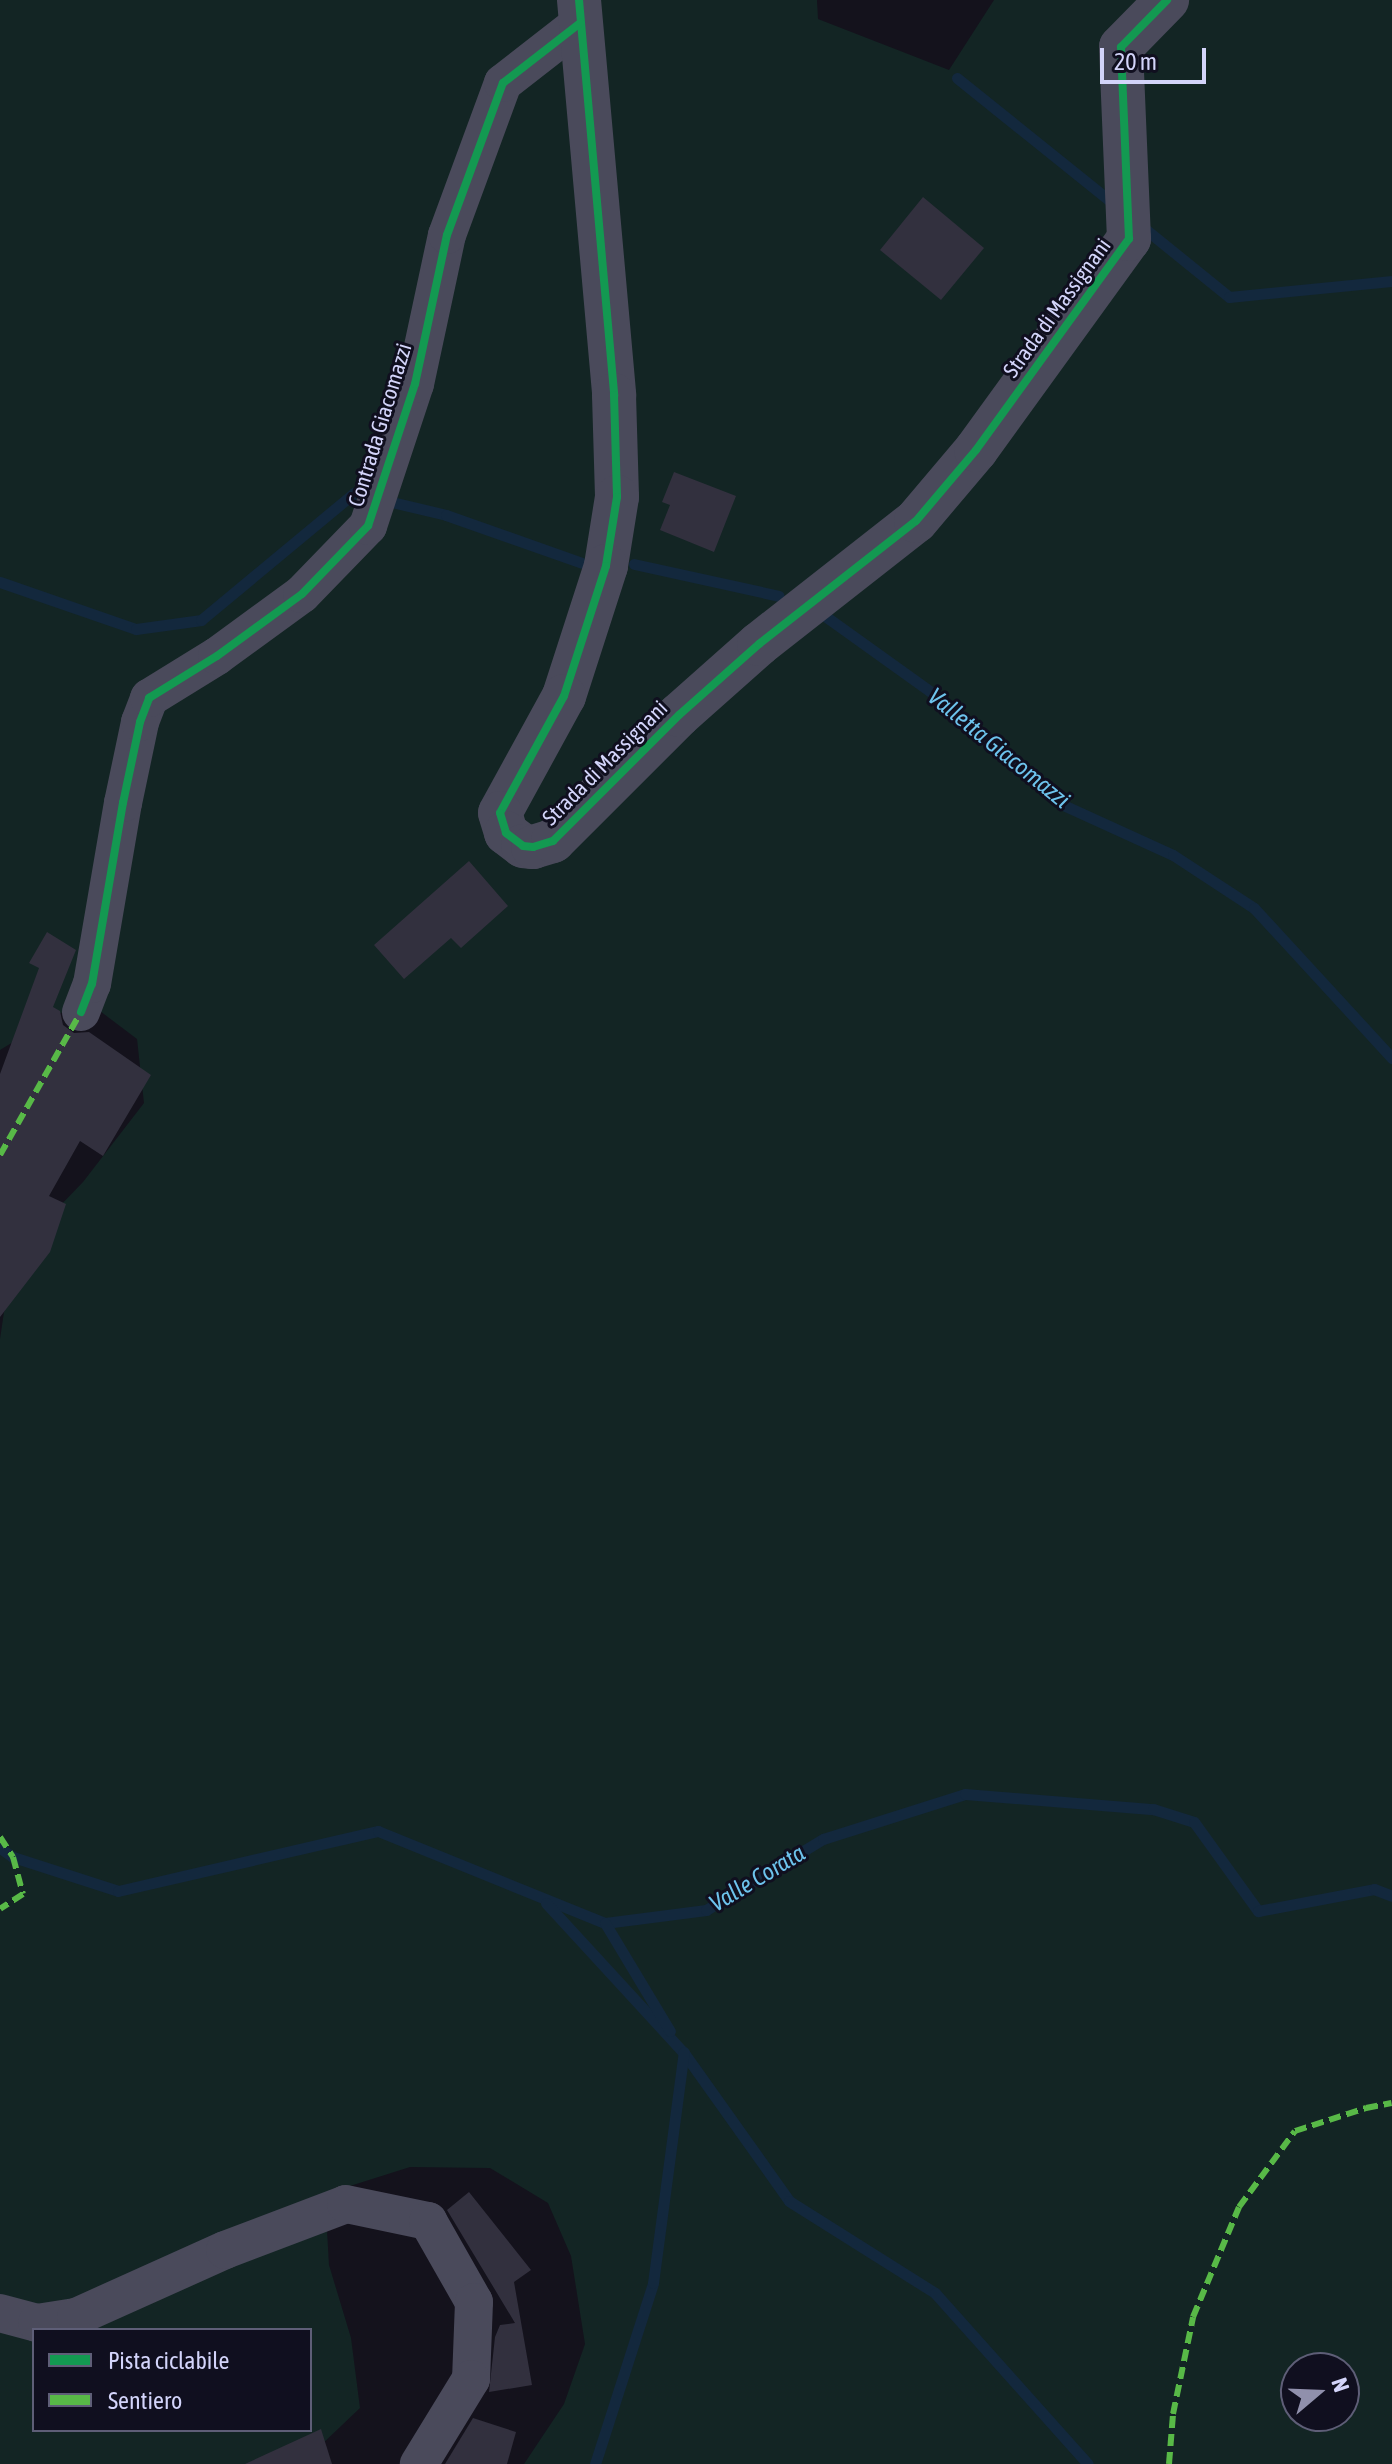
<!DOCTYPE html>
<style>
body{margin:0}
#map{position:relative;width:1392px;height:2464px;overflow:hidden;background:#14121c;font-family:"Asap Condensed",sans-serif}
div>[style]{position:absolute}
.green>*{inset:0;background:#132524}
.stream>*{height:11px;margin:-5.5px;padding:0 5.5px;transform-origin:5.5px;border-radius:5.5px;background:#13283d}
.building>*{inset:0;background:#32303e}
.minor>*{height:38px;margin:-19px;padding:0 19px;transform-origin:19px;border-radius:19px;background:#4a4a5b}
.tertiary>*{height:44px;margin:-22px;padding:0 22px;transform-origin:22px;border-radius:22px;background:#4a4a5b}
.quiet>*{height:6px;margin-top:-3px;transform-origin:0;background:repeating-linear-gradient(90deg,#58b947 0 12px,transparent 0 18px)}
.cycleway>*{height:8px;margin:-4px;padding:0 4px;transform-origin:4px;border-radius:4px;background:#139951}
span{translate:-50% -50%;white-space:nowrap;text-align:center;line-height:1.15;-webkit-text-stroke:6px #100f1f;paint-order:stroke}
.street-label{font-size:22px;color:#d3d4fa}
.water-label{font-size:24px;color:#6dc3ed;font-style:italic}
.legend{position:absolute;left:32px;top:2328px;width:280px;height:104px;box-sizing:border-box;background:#100f1f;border:2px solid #5e5e77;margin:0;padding:10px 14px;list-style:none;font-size:24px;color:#d3d4fa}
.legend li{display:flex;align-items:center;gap:16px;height:40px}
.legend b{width:40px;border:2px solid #5e5e77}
.north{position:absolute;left:1280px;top:2352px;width:80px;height:80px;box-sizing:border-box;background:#100f1f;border:2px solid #5e5e77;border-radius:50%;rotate:71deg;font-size:22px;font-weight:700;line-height:32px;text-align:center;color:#d3d4fa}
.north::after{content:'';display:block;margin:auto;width:28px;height:36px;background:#9090ac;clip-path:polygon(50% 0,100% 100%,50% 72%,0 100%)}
.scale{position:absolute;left:1100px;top:48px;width:106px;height:36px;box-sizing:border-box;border:4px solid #d3d4fa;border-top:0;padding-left:10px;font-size:24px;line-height:28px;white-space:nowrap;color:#d3d4fa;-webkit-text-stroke:6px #100f1f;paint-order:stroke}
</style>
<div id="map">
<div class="green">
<div style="clip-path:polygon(evenodd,0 0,817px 0,818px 19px,949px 70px,994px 0,1392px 0,1392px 2464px,524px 2464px,564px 2404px,585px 2344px,571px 2256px,548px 2203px,490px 2168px,410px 2167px,350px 2186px,326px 2213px,329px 2265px,351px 2338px,360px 2408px,319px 2447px,258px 2464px,0 2464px,0 1339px,4px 1312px,28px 1239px,83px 1182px,144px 1103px,137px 1039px,84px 999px,0 1050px,0 0,34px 2330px,310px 2330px,310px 2430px,34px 2430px,34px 2330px,0 0,1296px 2368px,1344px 2368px,1344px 2416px,1296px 2416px,1296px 2368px)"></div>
</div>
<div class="stream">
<div style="left:957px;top:78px;width:204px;rotate:38.8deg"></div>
<div style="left:1139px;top:224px;width:116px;rotate:39deg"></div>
<div style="left:1229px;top:297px;width:164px;rotate:-5.6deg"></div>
<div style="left:634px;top:564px;width:148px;rotate:12.4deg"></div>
<div style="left:0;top:582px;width:144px;rotate:19.1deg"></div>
<div style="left:136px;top:629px;width:66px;rotate:-7.9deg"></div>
<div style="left:201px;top:620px;width:199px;rotate:-39.7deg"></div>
<div style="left:354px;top:493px;width:95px;rotate:13.4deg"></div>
<div style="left:446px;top:515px;width:144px;rotate:19.4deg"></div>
<div style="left:825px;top:616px;width:139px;rotate:35.6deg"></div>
<div style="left:938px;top:697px;width:163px;rotate:41deg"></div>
<div style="left:1061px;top:804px;width:123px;rotate:24.5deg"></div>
<div style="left:1173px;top:855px;width:97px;rotate:33.2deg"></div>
<div style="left:1254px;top:908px;width:204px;rotate:47.4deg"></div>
<div style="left:0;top:1848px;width:16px;rotate:35deg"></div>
<div style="left:13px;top:1857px;width:110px;rotate:17.9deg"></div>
<div style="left:118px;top:1891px;width:267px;rotate:-13deg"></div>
<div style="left:378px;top:1831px;width:245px;rotate:22.1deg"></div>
<div style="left:605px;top:1923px;width:102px;rotate:-7.3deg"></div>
<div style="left:706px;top:1910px;width:137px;rotate:-31.3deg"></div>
<div style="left:823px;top:1839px;width:149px;rotate:-17.6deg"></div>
<div style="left:965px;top:1794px;width:189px;rotate:4.6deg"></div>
<div style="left:1153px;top:1809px;width:43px;rotate:17.6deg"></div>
<div style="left:1194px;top:1822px;width:110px;rotate:54.3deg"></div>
<div style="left:1258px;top:1911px;width:118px;rotate:-10.7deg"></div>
<div style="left:1374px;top:1889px;width:19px;rotate:21deg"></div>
<div style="left:546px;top:1903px;width:204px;rotate:47.4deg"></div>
<div style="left:684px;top:2053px;width:181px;rotate:54.6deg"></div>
<div style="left:789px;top:2201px;width:173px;rotate:32.2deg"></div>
<div style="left:935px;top:2293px;width:229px;rotate:48.2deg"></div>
<div style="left:605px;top:1923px;width:126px;rotate:59deg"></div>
<div style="left:595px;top:2464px;width:190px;rotate:-72.2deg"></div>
<div style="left:653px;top:2283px;width:233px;rotate:-82.4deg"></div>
</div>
<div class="building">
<div style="clip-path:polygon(923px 197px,984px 248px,941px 300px,880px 250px)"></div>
<div style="clip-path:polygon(674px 472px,736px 496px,714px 552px,660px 530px,670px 505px,662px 502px)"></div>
<div style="clip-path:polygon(469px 861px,508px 906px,461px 948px,451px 938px,404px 979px,374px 945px)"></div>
<div style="clip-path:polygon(47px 932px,76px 950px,53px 1007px,60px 1011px,63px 1025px,74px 1033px,89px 1032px,151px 1075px,103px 1156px,80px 1141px,49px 1196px,66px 1204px,50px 1252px,0 1317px,0 1074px,39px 968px,29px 963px)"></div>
<div style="clip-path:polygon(469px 2192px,531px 2270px,514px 2282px,532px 2385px,489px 2392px,495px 2337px,500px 2325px,515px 2323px,447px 2210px)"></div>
<div style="clip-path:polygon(473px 2418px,516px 2432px,507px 2464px,445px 2464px)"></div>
<div style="clip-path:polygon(321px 2429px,332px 2464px,245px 2464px)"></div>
</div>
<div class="minor">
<div style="left:81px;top:1012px;width:30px;rotate:-69deg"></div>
<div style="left:92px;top:984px;width:184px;rotate:-80.3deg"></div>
<div style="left:123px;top:803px;width:83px;rotate:-78.1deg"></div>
<div style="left:140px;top:722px;width:26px;rotate:-69deg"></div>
<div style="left:149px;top:698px;width:80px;rotate:-31.7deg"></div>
<div style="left:217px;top:656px;width:105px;rotate:-36.1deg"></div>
<div style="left:302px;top:594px;width:95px;rotate:-45.9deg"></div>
<div style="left:368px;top:526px;width:150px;rotate:-71.7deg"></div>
<div style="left:415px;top:384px;width:152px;rotate:-77.9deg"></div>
<div style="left:447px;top:235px;width:162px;rotate:-69.8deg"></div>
<div style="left:503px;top:83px;width:98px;rotate:-37.9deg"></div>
<div style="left:0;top:2313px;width:38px;rotate:15deg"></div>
<div style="left:37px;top:2323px;width:39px;rotate:-9deg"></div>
<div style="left:76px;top:2317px;width:163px;rotate:-24.2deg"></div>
<div style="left:225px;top:2250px;width:129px;rotate:-20.8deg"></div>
<div style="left:346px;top:2204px;width:84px;rotate:11.7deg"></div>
<div style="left:428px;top:2221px;width:93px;rotate:60.4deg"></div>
<div style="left:474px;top:2302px;width:77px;rotate:92.2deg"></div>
<div style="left:471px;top:2379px;width:100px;rotate:121.5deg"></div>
</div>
<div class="tertiary">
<div style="left:579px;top:0;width:397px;rotate:84.9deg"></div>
<div style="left:614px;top:395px;width:102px;rotate:88.3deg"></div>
<div style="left:617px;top:497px;width:70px;rotate:99.1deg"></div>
<div style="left:606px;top:566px;width:137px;rotate:107.9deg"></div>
<div style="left:564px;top:696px;width:133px;rotate:118.7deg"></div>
<div style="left:500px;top:813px;width:21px;rotate:73deg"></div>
<div style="left:506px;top:833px;width:21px;rotate:37deg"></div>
<div style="left:523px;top:846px;width:10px;rotate:6deg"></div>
<div style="left:533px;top:847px;width:21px;rotate:-17deg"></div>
<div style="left:553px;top:841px;width:178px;rotate:-45deg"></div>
<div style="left:679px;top:715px;width:107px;rotate:-41.6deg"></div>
<div style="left:759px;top:644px;width:199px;rotate:-38.1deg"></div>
<div style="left:916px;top:521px;width:93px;rotate:-49.8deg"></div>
<div style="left:976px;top:450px;width:261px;rotate:-54.1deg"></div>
<div style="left:1129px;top:239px;width:192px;rotate:-92.4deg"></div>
<div style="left:1121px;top:47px;width:66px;rotate:-45.6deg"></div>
</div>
<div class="quiet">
<div style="left:0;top:1155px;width:164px;rotate:-60.5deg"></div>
<div style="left:0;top:1837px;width:24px;rotate:57deg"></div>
<div style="left:13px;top:1857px;width:38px;rotate:75deg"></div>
<div style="left:23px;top:1894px;width:27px;rotate:147deg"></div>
<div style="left:1169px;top:2464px;width:50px;rotate:-85.4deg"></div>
<div style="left:1173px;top:2414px;width:99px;rotate:-78.3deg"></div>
<div style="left:1193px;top:2317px;width:119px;rotate:-67.3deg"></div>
<div style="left:1239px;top:2207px;width:94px;rotate:-53.6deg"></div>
<div style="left:1295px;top:2131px;width:75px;rotate:-17.9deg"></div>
<div style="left:1366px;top:2108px;width:26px;rotate:-11deg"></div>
</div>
<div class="cycleway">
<div style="left:579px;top:0;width:397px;rotate:84.9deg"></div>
<div style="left:614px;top:395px;width:102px;rotate:88.3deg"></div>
<div style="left:617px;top:497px;width:70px;rotate:99.1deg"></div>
<div style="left:606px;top:566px;width:137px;rotate:107.9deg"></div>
<div style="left:564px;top:696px;width:133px;rotate:118.7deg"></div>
<div style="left:500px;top:813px;width:21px;rotate:73deg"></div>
<div style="left:506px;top:833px;width:21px;rotate:37deg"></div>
<div style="left:523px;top:846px;width:10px;rotate:6deg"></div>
<div style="left:533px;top:847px;width:21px;rotate:-17deg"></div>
<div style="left:553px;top:841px;width:178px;rotate:-45deg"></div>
<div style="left:679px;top:715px;width:107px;rotate:-41.6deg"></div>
<div style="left:759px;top:644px;width:199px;rotate:-38.1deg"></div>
<div style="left:916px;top:521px;width:93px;rotate:-49.8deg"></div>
<div style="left:976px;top:450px;width:261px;rotate:-54.1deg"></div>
<div style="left:1129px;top:239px;width:192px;rotate:-92.4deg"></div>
<div style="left:1121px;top:47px;width:66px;rotate:-45.6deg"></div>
<div style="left:81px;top:1012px;width:30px;rotate:-69deg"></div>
<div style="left:92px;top:984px;width:184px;rotate:-80.3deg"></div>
<div style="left:123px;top:803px;width:83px;rotate:-78.1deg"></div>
<div style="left:140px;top:722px;width:26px;rotate:-69deg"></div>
<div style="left:149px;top:698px;width:80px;rotate:-31.7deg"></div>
<div style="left:217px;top:656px;width:105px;rotate:-36.1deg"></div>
<div style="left:302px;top:594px;width:95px;rotate:-45.9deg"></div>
<div style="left:368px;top:526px;width:150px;rotate:-71.7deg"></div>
<div style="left:415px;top:384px;width:152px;rotate:-77.9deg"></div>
<div style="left:447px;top:235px;width:162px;rotate:-69.8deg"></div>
<div style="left:503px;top:83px;width:98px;rotate:-37.9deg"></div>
</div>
<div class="street-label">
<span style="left:1057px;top:308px;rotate:-54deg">Strada di Massignani</span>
<span style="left:380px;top:425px;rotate:-73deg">Contrada Giacomazzi</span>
<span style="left:605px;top:763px;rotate:-45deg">Strada di Massignani</span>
</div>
<div class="water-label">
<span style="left:999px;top:748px;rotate:39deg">Valletta Giacomazzi</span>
<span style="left:757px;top:1878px;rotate:-31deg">Valle Corata</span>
</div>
<ul class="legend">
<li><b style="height:10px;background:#139951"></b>Pista ciclabile</li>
<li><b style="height:10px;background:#58b947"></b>Sentiero</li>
</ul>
<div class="north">N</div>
<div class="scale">20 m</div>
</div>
